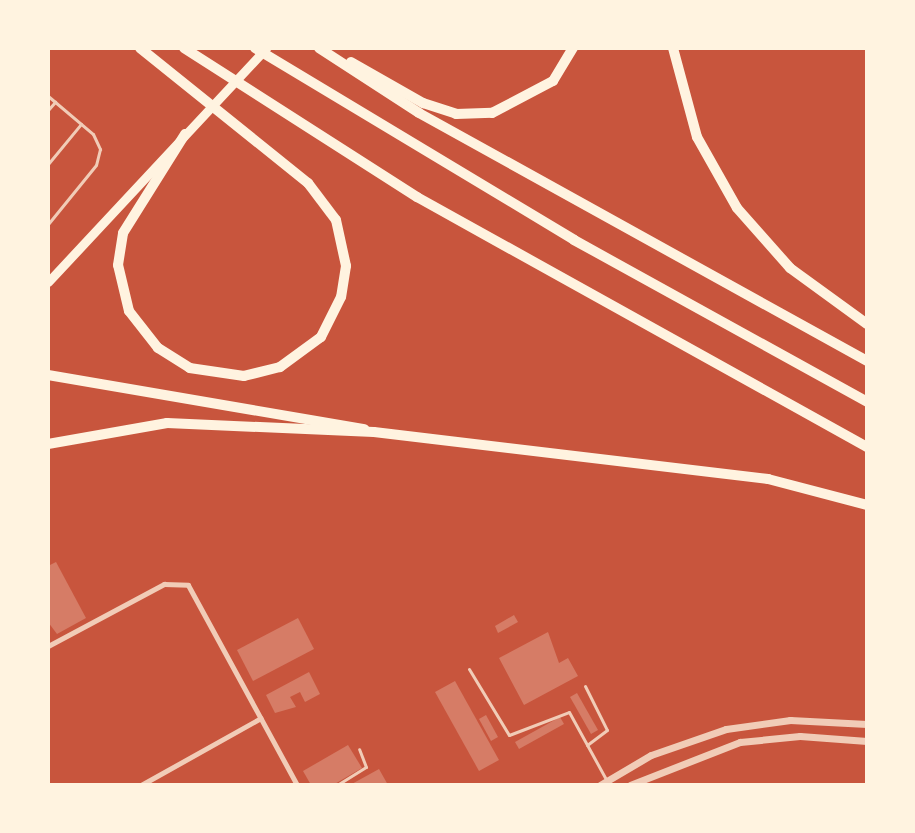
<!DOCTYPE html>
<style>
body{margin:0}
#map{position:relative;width:915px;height:833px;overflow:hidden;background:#c8553d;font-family:"Alegreya Sans",sans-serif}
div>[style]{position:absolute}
.building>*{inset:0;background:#d67c66}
.service>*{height:3px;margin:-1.5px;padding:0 1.5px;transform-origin:1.5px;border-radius:1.5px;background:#f1ccb7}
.minor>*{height:5px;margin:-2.5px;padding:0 2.5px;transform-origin:2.5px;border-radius:2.5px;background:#f1ccb7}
.tertiary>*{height:7px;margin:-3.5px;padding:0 3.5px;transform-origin:3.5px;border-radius:3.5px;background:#f1ccb7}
.primary>*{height:9px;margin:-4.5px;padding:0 4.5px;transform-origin:4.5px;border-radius:4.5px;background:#fff3e0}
.motorway>*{height:10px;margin:-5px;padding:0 5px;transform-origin:5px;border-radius:5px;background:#fff3e0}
span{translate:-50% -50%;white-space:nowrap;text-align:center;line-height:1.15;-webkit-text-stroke:8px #fff3e0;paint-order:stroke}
.frame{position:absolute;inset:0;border:50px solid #fff3e0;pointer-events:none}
</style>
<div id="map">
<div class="building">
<div style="clip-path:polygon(56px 562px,86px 618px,57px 634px,48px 622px,48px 566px)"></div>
<div style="clip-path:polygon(514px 615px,518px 622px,498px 633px,495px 626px)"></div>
<div style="clip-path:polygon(298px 618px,314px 649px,253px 681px,237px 650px)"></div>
<div style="clip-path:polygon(548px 632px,559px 663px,568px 658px,578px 676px,524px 705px,499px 658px)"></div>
<div style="clip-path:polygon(309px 672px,320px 694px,305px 702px,300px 692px,290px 697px,296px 707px,275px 713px,266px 695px)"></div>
<div style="clip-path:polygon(455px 681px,499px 760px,479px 771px,435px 692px)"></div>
<div style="clip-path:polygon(577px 693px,598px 730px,591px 734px,570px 697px)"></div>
<div style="clip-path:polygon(486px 715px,498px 737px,491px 741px,479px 719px)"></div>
<div style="clip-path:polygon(560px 717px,564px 724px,519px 749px,515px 742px)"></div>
<div style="clip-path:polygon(348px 745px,362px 768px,333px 785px,311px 785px,303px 771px)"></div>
<div style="clip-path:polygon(379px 769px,388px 785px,350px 785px)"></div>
</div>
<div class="service">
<div style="left:48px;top:96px;width:59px;rotate:40.2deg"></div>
<div style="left:93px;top:134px;width:17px;rotate:65deg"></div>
<div style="left:100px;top:149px;width:16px;rotate:104deg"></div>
<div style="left:96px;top:165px;width:76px;rotate:129.1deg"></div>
<div style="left:48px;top:110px;width:11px;rotate:-49deg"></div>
<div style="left:48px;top:164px;width:52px;rotate:-50.5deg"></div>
<div style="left:469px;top:669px;width:77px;rotate:58.8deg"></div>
<div style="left:509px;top:735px;width:64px;rotate:-21deg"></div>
<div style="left:569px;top:712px;width:79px;rotate:61.2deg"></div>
<div style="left:585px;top:686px;width:49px;rotate:63.4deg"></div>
<div style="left:607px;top:730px;width:25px;rotate:143deg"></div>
<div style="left:337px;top:785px;width:34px;rotate:-32deg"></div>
<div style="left:366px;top:767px;width:19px;rotate:-111deg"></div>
</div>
<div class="minor">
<div style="left:48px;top:646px;width:132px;rotate:-28.1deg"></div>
<div style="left:164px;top:584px;width:24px;rotate:2deg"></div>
<div style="left:188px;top:585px;width:228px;rotate:61.4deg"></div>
<div style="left:141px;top:785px;width:137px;rotate:-29.2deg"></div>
</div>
<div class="tertiary">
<div style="left:600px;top:785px;width:59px;rotate:-30.5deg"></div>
<div style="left:651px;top:755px;width:79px;rotate:-19.1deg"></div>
<div style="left:726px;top:729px;width:65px;rotate:-8deg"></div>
<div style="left:790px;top:720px;width:77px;rotate:3deg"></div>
<div style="left:630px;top:785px;width:118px;rotate:-21.4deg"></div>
<div style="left:740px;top:742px;width:60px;rotate:-5.7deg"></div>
<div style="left:800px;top:736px;width:67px;rotate:4.3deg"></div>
</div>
<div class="primary">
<div style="left:48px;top:282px;width:320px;rotate:-47deg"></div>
</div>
<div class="motorway">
<div style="left:140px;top:48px;width:216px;rotate:38.8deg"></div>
<div style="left:308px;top:183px;width:46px;rotate:52.9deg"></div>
<div style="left:336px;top:220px;width:47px;rotate:77.7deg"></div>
<div style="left:346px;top:266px;width:31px;rotate:99deg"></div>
<div style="left:341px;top:297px;width:45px;rotate:116.6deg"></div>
<div style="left:321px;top:337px;width:51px;rotate:143.8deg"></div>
<div style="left:280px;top:367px;width:37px;rotate:166deg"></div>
<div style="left:244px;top:376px;width:55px;rotate:-171.6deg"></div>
<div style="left:190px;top:368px;width:38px;rotate:-148deg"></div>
<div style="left:158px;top:348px;width:47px;rotate:-128.1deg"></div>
<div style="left:129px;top:311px;width:47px;rotate:-103.4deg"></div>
<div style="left:118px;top:265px;width:32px;rotate:-81deg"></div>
<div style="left:123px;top:233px;width:117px;rotate:-57.9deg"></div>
<div style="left:184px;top:48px;width:277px;rotate:32.6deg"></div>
<div style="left:417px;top:197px;width:515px;rotate:29.05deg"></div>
<div style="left:255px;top:48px;width:372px;rotate:31deg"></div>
<div style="left:574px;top:240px;width:335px;rotate:28.9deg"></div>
<div style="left:319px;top:48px;width:119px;rotate:33deg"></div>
<div style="left:419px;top:113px;width:512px;rotate:28.97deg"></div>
<div style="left:673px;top:48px;width:92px;rotate:74.9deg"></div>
<div style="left:697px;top:137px;width:81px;rotate:60.6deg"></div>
<div style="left:737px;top:208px;width:80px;rotate:48.5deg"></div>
<div style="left:790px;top:268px;width:95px;rotate:36deg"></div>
<div style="left:351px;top:62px;width:83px;rotate:29.7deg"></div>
<div style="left:423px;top:103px;width:35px;rotate:18deg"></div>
<div style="left:456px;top:114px;width:36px;rotate:-2deg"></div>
<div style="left:492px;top:113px;width:69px;rotate:-27.7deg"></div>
<div style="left:553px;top:81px;width:39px;rotate:-59deg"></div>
<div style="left:48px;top:375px;width:321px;rotate:9.7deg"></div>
<div style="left:48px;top:444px;width:121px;rotate:-10deg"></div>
<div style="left:167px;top:423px;width:207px;rotate:2.5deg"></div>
<div style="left:374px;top:432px;width:397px;rotate:6.8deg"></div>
<div style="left:768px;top:479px;width:102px;rotate:14.7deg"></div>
</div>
<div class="frame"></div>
</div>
